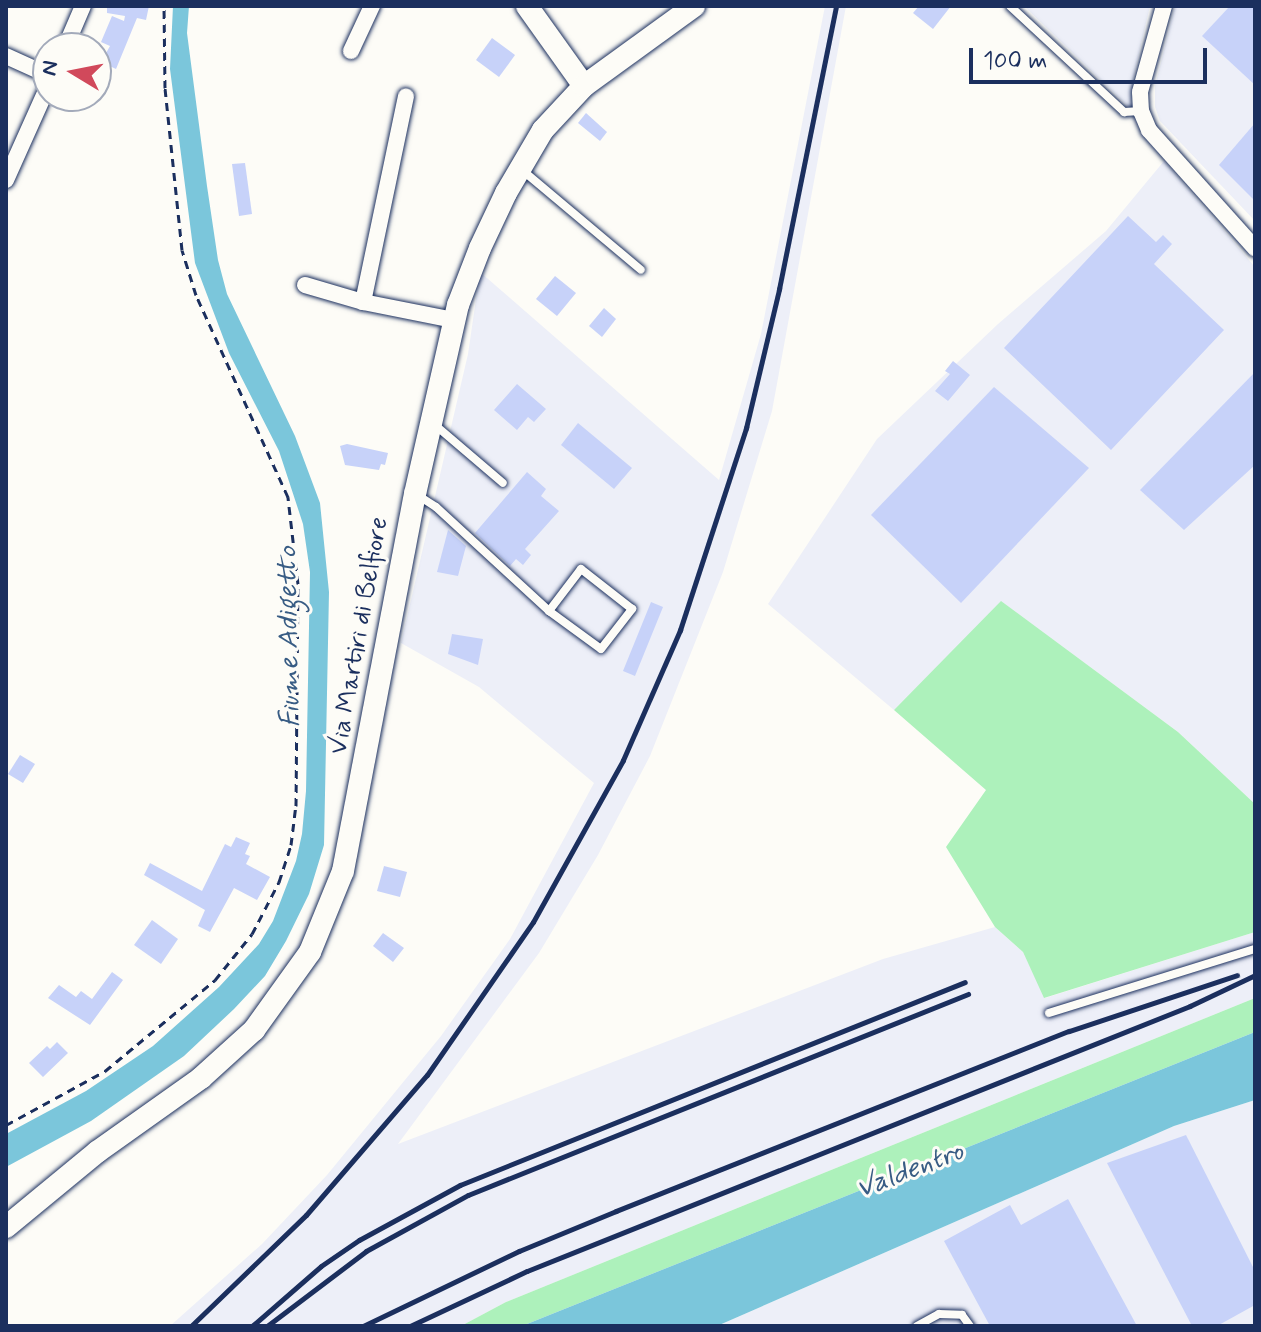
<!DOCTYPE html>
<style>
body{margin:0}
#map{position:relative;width:1261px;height:1332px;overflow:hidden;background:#fdfcf7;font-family:Mynerve,sans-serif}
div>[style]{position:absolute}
.built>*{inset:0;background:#edeff8}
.green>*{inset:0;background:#adf1bb}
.water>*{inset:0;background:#7bc6db}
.building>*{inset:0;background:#c7d2f9}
.path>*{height:3px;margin-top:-1.5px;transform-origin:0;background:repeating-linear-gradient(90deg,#1b2f5e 0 8px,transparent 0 14px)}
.roads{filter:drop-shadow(0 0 2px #1b2f5e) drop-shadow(0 0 2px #1b2f5e)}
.lane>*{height:8px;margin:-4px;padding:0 4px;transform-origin:4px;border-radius:4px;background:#fdfcf7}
.street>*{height:16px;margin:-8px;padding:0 8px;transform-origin:8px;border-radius:8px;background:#fdfcf7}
.secondary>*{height:22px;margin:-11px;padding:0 11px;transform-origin:11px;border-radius:11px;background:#fdfcf7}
.rail>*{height:5px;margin:-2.5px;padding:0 2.5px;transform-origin:2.5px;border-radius:2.5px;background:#1b2f5e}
span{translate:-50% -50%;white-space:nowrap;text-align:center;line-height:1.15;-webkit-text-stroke:6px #fdfcf7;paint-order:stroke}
.street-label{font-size:26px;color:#1b2f5e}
.water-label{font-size:28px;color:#385c84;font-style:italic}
.frame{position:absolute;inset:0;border:8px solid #1b2f5e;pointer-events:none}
.north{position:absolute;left:32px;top:32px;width:80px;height:80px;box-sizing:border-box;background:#fdfcf7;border:2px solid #a3aaba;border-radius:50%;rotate:280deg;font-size:22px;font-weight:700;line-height:32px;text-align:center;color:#1b2f5e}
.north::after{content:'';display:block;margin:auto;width:28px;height:36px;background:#d1495b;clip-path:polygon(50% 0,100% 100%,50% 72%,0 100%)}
.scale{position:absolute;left:969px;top:48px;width:238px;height:36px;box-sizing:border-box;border:4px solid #1b2f5e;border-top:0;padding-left:10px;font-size:24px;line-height:28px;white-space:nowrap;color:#1b2f5e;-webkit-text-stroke:6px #fdfcf7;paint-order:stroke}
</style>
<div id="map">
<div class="built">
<div style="clip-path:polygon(825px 6px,846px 6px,772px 411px,723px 572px,650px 756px,598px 855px,539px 953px,398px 1144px,883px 959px,995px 927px,1023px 952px,1045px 998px,1255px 932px,1255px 998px,506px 1302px,461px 1326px,170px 1326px,262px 1244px,327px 1175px,441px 1036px,510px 939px,594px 783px,479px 687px,401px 643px,468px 354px,480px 272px,719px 480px,761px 334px)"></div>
<div style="clip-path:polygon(1024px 6px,1150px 6px,1132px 83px,1131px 109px)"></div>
<div style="clip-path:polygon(1175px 6px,1255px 6px,1255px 221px,1160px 121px,1155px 107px,1155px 86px)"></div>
<div style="clip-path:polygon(1164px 161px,1255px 267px,1255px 804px,1178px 732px,1002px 602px,894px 710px,768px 604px,877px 439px,998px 324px,1106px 231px)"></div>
<div style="clip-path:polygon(1255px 1100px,1255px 1326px,717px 1326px,1174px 1126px)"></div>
</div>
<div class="green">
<div style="clip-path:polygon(1001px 601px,1178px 732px,1255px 804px,1255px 932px,1044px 998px,1023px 952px,995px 927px,946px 847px,986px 790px,894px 710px)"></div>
<div style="clip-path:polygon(1255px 998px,1255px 1032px,522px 1326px,461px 1326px,506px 1302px)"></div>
</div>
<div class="water">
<div style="clip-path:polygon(173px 6px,189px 6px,187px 33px,207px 186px,218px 260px,227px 294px,295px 436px,320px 503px,329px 592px,324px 845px,309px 894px,286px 941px,265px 976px,234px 1009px,184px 1056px,91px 1121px,6px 1167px,6px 1134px,86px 1091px,153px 1046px,219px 987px,259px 944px,273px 921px,296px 861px,302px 834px,306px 791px,310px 572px,303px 524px,279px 451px,229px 353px,195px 263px,170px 69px)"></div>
<div style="clip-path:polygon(1255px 1032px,1255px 1100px,1174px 1126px,717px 1326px,522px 1326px)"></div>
</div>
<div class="building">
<div style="clip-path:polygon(107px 6px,149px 6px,146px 20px,137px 18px,116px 69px,101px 62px,110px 46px,101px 42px,112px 16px,124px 21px,125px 16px,107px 13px)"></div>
<div style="clip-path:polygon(919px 6px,951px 6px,933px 29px,913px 13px)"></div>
<div style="clip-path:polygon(1230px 6px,1255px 6px,1255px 85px,1202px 36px)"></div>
<div style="clip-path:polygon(492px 38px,515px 55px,499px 77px,476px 60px)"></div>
<div style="clip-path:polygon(586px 113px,607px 132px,600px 141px,578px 123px)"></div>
<div style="clip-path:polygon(1255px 123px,1255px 201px,1219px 165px)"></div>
<div style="clip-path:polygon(245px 163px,252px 214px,239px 216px,232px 164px)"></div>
<div style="clip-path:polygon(1128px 216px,1156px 242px,1163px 235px,1172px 244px,1154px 264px,1224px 330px,1111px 450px,1004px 348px)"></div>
<div style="clip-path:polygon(555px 276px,576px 293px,557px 316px,536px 299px)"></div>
<div style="clip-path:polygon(604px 308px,616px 319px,602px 337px,589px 326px)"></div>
<div style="clip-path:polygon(953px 361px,970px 375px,948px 401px,935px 391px,950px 374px,945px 371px)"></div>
<div style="clip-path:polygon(1255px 372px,1255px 465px,1184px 530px,1140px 490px)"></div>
<div style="clip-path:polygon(517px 384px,546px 409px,534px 422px,528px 417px,517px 430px,494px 410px)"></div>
<div style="clip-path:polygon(994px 387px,1089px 468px,961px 603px,871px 515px)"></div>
<div style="clip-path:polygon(578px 423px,632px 468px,614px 489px,561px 445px)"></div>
<div style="clip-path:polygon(347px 444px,388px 453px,385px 465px,381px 464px,379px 470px,345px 465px,340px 446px)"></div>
<div style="clip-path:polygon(527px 472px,546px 489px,541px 496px,559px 511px,525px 549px,531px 555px,523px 565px,516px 559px,510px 566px,475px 533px)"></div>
<div style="clip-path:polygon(448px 530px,466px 546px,458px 576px,437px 572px)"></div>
<div style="clip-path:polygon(651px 602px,663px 607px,635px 676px,623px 671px)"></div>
<div style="clip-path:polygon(452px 634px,483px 639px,478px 665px,448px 654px)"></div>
<div style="clip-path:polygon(20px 755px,35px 764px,23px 783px,8px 774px)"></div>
<div style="clip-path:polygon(236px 837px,250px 843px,245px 854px,250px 856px,246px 864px,270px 877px,257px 900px,234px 888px,210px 932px,198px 926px,205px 910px,144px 875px,150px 863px,202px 891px,225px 844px,231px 847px)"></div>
<div style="clip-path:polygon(384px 866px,407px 872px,400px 897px,377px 891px)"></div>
<div style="clip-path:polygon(152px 920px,178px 939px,161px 964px,134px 945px)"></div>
<div style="clip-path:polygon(383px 933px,404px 948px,393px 962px,373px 946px)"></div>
<div style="clip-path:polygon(112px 972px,123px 980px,90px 1025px,48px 998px,59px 985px,76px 997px,81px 991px,92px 999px)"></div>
<div style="clip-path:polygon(57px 1042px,68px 1053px,43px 1077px,29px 1063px,47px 1046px,50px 1049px)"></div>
<div style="clip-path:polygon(1186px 1135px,1255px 1271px,1255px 1305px,1217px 1326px,1192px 1326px,1107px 1163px)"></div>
<div style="clip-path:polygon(1068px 1199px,1137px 1326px,990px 1326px,944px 1241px,1010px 1205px,1021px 1225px)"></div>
</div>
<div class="path">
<div style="left:6px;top:1125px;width:113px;rotate:-28.6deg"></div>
<div style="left:105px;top:1071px;width:143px;rotate:-39.6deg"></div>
<div style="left:215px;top:980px;width:59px;rotate:-51.2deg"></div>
<div style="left:252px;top:934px;width:59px;rotate:-62.6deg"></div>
<div style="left:279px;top:882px;width:39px;rotate:-72deg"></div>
<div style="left:291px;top:845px;width:39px;rotate:-83deg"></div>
<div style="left:296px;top:806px;width:222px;rotate:-89.5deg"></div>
<div style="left:298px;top:584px;width:88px;rotate:-96.6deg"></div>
<div style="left:288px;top:497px;width:222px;rotate:-114.5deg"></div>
<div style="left:196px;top:295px;width:47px;rotate:-107.3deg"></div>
<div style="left:182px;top:250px;width:163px;rotate:-96deg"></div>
<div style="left:165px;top:88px;width:82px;rotate:-90.7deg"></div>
</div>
<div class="roads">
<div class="lane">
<div style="left:1010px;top:6px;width:156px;rotate:42.9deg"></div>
<div style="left:1124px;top:112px;width:17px;rotate:-3deg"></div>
<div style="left:522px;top:170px;width:155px;rotate:40deg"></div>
<div style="left:435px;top:425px;width:89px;rotate:40.5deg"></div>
<div style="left:419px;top:496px;width:20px;rotate:33deg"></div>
<div style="left:436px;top:507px;width:154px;rotate:42.6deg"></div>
<div style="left:549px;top:611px;width:64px;rotate:36.2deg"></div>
<div style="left:601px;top:649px;width:51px;rotate:-52.2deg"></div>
<div style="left:632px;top:609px;width:65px;rotate:-141.9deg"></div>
<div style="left:581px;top:569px;width:53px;rotate:127.3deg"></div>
<div style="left:1049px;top:1013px;width:216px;rotate:-17.3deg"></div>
<div style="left:917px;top:1326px;width:25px;rotate:-29deg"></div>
<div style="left:939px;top:1314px;width:23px;rotate:2deg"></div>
<div style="left:962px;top:1315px;width:14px;rotate:54deg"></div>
</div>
<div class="street">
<div style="left:1164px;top:6px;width:89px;rotate:105.6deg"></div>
<div style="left:1140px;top:92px;width:19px;rotate:87deg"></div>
<div style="left:1141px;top:111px;width:21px;rotate:67deg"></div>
<div style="left:1149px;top:130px;width:159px;rotate:48.1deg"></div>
<div style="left:65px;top:48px;width:46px;rotate:-66.8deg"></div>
<div style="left:351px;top:51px;width:50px;rotate:-65deg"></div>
<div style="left:6px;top:56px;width:46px;rotate:24.3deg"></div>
<div style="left:6px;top:180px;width:103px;rotate:-65.9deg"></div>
<div style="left:305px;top:285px;width:60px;rotate:16.3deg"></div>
<div style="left:363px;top:302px;width:93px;rotate:11.2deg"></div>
<div style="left:363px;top:302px;width:210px;rotate:-78.2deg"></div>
</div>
<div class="secondary">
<div style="left:527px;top:6px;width:98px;rotate:54.5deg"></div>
<div style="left:6px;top:1227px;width:118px;rotate:-39.5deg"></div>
<div style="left:97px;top:1152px;width:128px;rotate:-35.4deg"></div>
<div style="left:201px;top:1078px;width:72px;rotate:-42.2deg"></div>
<div style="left:254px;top:1030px;width:96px;rotate:-54.3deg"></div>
<div style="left:310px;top:952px;width:87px;rotate:-67.8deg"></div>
<div style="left:343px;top:871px;width:384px;rotate:-79.2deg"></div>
<div style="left:415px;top:494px;width:194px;rotate:-77.2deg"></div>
<div style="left:458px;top:305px;width:61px;rotate:-68.9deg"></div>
<div style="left:480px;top:248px;width:61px;rotate:-64.7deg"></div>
<div style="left:506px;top:193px;width:73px;rotate:-59.6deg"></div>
<div style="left:543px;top:130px;width:60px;rotate:-47deg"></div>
<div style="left:584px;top:86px;width:136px;rotate:-36deg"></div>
</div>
</div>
<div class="rail">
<div style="left:191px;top:1326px;width:160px;rotate:-44deg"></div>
<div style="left:306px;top:1215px;width:185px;rotate:-49.2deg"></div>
<div style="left:427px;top:1075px;width:186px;rotate:-55.3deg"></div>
<div style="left:533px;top:922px;width:185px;rotate:-60.9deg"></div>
<div style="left:623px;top:760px;width:142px;rotate:-66.3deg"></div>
<div style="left:680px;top:630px;width:213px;rotate:-71.9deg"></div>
<div style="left:746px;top:428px;width:143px;rotate:-76.6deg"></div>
<div style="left:779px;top:289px;width:289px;rotate:-78.6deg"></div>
<div style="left:252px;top:1326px;width:91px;rotate:-41deg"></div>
<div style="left:321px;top:1266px;width:46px;rotate:-34.4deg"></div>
<div style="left:359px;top:1240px;width:115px;rotate:-28.6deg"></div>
<div style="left:460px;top:1185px;width:544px;rotate:-21.9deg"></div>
<div style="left:267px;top:1326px;width:124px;rotate:-37.1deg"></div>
<div style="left:366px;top:1251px;width:116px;rotate:-28.8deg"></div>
<div style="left:468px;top:1195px;width:539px;rotate:-21.9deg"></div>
<div style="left:363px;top:1326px;width:173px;rotate:-25.7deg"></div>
<div style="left:519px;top:1251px;width:105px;rotate:-22.4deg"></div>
<div style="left:616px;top:1211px;width:487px;rotate:-21.7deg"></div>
<div style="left:1069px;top:1031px;width:177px;rotate:-18.4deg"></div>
<div style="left:410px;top:1326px;width:129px;rotate:-25.2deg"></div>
<div style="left:527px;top:1271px;width:714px;rotate:-21.79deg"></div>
<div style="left:1190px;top:1006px;width:72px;rotate:-25.5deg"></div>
</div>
<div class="street-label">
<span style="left:360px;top:636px;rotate:-80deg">Via Martiri di Belfiore</span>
</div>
<div class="water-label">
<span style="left:290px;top:637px;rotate:-91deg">Fiume Adigetto</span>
<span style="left:910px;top:1171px;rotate:-21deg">Valdentro</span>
</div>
<div class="frame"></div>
<div class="north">N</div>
<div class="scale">100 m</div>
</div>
